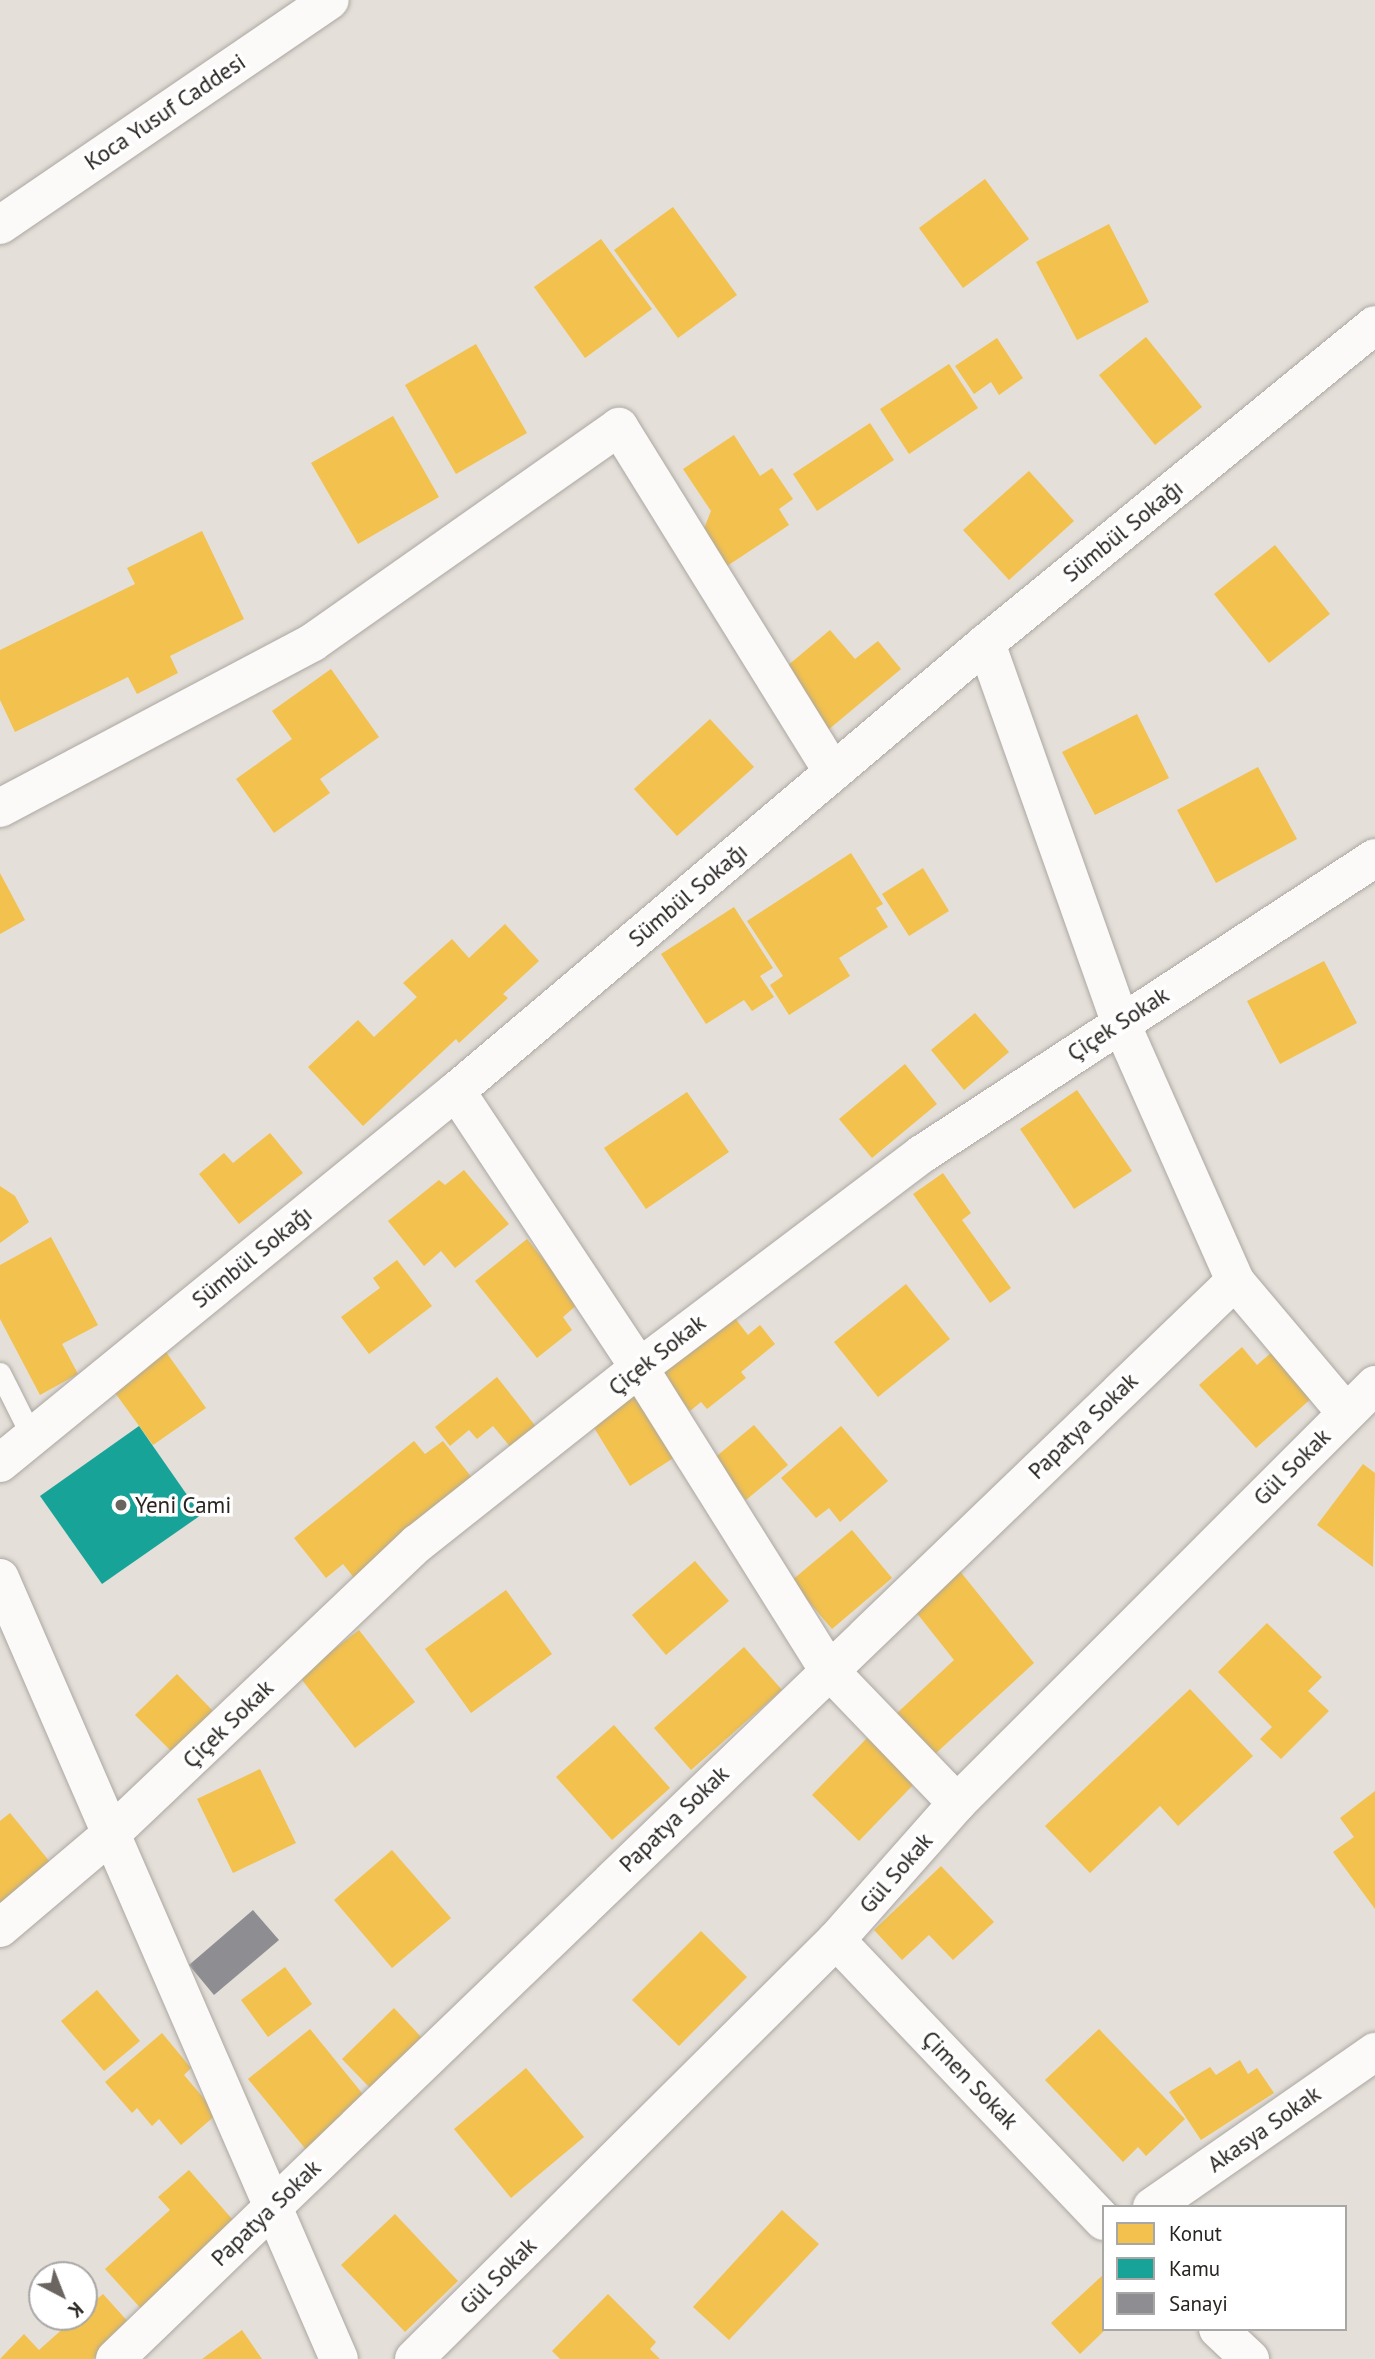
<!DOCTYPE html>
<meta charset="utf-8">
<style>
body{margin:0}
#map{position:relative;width:1375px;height:2359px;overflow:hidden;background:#e4dfd8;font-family:"PT Sans",sans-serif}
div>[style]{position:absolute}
.homes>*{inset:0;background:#f2c14e}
.public>*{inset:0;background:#17a398}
.industry>*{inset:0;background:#8d8d92}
.roads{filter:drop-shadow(0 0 2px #aba7a2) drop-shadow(0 0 2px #aba7a2)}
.lane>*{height:21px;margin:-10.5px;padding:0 10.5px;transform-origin:10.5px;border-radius:10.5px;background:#fbfaf9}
.street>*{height:38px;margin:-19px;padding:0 19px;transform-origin:19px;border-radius:19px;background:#fbfaf9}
.dots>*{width:19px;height:19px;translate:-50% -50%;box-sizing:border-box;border:4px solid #fff;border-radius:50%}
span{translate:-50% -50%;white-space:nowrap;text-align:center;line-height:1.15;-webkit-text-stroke:7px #fff;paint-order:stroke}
.street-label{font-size:23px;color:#282420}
.poi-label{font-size:23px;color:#282420}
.left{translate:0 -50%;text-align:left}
.legend{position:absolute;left:1102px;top:2205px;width:245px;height:126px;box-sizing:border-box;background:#fff;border:2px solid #a9a7a6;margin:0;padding:9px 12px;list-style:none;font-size:21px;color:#282420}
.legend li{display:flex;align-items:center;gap:14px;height:35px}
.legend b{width:35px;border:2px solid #a9a7a6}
.north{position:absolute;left:28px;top:2261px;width:70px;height:70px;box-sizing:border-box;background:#fff;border:2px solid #a9a7a6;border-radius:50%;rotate:138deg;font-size:19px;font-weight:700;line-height:28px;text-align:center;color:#282420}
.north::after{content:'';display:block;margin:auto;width:24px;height:32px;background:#6a6560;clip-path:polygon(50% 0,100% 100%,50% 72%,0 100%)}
</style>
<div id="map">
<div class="homes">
<div style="clip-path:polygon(985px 179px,1029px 239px,963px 288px,919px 228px)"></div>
<div style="clip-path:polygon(673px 207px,737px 295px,678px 338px,614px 250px)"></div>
<div style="clip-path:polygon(1109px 224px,1149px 302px,1077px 340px,1036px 262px)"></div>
<div style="clip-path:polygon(601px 239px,652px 309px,585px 358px,534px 287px)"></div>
<div style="clip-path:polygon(1146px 337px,1202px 407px,1155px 445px,1099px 375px)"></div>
<div style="clip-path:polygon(997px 338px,1023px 378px,999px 395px,991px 382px,974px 394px,955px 366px)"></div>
<div style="clip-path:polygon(476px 344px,527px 433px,456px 474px,405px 385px)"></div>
<div style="clip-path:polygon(949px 364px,978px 408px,909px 454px,880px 409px)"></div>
<div style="clip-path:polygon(393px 416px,439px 497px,358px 544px,311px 463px)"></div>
<div style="clip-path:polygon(870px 423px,894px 460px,817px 511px,793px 474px)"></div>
<div style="clip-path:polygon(734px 435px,760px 476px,772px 468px,793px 499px,779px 509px,789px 525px,715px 574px,697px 546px,711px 511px,683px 469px)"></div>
<div style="clip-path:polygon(1029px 471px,1074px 521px,1009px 580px,963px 530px)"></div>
<div style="clip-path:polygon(202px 531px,244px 619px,170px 656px,178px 673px,137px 694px,128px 677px,15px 732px,0 700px,0 650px,135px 584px,127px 568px)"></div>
<div style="clip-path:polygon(1275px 545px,1330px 614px,1269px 663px,1214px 594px)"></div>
<div style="clip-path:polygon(830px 630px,855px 659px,878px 641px,901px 669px,828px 730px,780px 672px)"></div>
<div style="clip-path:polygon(331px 669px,379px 737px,320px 779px,330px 793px,274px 833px,236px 779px,292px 739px,272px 711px)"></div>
<div style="clip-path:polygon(1137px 714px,1169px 778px,1095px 815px,1062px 752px)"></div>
<div style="clip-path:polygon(710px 719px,754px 767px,677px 836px,634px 789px)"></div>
<div style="clip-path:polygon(1258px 767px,1297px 839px,1216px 883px,1177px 810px)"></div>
<div style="clip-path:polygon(851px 853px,883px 904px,876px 908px,888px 927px,839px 958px,850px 976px,789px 1015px,770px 985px,783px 976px,747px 921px)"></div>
<div style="clip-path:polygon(923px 868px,949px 911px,909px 936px,882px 894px)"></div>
<div style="clip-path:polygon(0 873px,25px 920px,0 934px)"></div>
<div style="clip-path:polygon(734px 907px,773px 968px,760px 976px,774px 997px,752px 1011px,744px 1000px,706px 1024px,661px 954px)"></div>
<div style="clip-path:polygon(505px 924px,539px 961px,503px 994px,508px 998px,459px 1043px,456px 1039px,363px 1126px,308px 1067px,358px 1020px,374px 1037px,417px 997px,403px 983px,452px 939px,469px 958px)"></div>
<div style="clip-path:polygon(1324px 961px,1357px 1023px,1280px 1064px,1247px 1001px)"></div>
<div style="clip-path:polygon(975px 1013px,1009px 1052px,964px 1090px,931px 1050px)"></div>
<div style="clip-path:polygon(905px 1064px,937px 1104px,872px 1158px,839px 1119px)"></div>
<div style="clip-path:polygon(1077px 1090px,1132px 1171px,1074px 1209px,1020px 1129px)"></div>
<div style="clip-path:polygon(687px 1092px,729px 1152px,646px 1209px,604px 1148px)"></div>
<div style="clip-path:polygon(270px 1133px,303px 1173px,239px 1224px,199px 1174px,224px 1153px,233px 1163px)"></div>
<div style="clip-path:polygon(464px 1170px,509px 1224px,455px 1268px,441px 1251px,424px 1266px,388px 1221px,439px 1180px,445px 1185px)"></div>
<div style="clip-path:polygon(943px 1173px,971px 1213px,962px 1220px,1011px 1288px,990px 1303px,913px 1194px)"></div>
<div style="clip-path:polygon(0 1186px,15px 1196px,29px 1222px,0 1243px)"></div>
<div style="clip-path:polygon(51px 1237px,98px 1325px,62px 1344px,78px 1374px,40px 1395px,0 1319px,0 1265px)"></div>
<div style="clip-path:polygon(527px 1239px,579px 1303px,563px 1317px,572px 1330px,537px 1358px,475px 1281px)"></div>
<div style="clip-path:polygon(397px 1260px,432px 1306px,369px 1354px,341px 1317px,380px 1288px,373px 1278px)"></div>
<div style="clip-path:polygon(906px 1284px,950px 1339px,878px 1397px,834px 1342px)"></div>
<div style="clip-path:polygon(731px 1313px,748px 1335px,760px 1325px,775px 1344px,741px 1372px,746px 1378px,707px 1409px,701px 1402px,690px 1411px,658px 1371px)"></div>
<div style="clip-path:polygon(1242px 1347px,1257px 1365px,1273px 1351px,1314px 1396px,1256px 1448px,1199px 1385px)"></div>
<div style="clip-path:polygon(166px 1352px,206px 1408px,153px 1445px,113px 1390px)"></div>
<div style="clip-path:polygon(497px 1377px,537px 1428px,512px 1449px,493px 1426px,477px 1439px,469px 1430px,450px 1446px,435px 1427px)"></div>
<div style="clip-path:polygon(632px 1390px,675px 1457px,630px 1486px,588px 1418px)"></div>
<div style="clip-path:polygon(754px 1425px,788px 1465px,746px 1500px,712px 1460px)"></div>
<div style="clip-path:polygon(841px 1426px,888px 1481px,840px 1522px,829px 1508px,816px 1518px,781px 1478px)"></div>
<div style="clip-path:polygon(414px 1441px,425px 1454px,443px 1441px,473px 1479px,355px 1579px,343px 1564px,326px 1578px,294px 1538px)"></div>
<div style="clip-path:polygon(1363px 1464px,1375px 1473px,1373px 1567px,1317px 1525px)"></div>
<div style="clip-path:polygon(852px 1530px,892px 1578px,832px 1629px,791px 1581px)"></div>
<div style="clip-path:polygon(695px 1561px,729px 1601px,666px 1655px,632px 1615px)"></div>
<div style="clip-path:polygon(955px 1565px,1034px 1663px,934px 1755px,896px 1714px,954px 1660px,908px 1602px)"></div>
<div style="clip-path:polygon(506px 1590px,552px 1654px,471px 1713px,425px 1649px)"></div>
<div style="clip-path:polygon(1267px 1623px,1322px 1677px,1308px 1691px,1329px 1711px,1281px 1759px,1260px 1739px,1272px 1727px,1218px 1672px)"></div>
<div style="clip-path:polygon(359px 1630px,415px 1702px,355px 1748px,299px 1676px)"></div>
<div style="clip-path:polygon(744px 1647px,782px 1690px,691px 1770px,654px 1728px)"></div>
<div style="clip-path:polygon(177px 1674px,214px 1712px,172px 1752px,135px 1715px)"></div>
<div style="clip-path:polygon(1190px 1689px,1253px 1756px,1178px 1826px,1160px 1806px,1090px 1873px,1045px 1826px)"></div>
<div style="clip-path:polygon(614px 1725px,670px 1788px,612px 1840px,556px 1777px)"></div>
<div style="clip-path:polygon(867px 1738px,914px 1784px,859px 1841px,812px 1795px)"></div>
<div style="clip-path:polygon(260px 1769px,296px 1843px,233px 1873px,197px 1799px)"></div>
<div style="clip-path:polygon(1375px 1791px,1375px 1909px,1333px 1852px,1354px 1837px,1340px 1818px)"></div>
<div style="clip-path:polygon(10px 1813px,50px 1862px,0 1905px,0 1821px)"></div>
<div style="clip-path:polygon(392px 1850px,451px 1918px,392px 1968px,334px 1900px)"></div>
<div style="clip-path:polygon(941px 1866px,994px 1922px,953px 1960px,929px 1935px,902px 1960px,874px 1930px)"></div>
<div style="clip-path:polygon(701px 1931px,747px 1977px,679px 2046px,632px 2000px)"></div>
<div style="clip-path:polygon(285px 1967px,312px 2004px,268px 2037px,241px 2000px)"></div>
<div style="clip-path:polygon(97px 1990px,140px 2041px,104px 2071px,61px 2021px)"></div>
<div style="clip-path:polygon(394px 2008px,424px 2040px,372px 2090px,342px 2059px)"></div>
<div style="clip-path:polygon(310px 2029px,366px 2098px,308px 2152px,248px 2079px)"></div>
<div style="clip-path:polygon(1099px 2029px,1185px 2119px,1146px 2156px,1138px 2147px,1123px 2162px,1045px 2080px)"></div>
<div style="clip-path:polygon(162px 2033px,191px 2068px,184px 2075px,217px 2114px,181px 2145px,159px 2119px,152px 2126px,137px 2108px,132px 2113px,105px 2082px)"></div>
<div style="clip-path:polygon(1240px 2060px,1248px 2074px,1257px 2068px,1274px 2093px,1201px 2140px,1169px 2092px,1210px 2067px,1216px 2075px)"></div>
<div style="clip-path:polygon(526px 2068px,584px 2137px,511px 2198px,454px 2129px)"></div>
<div style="clip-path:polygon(189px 2170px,240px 2228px,145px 2313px,105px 2269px,170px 2210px,158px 2197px)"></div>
<div style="clip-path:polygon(782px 2210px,819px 2244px,729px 2340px,693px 2307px)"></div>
<div style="clip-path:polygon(395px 2214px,458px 2281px,405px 2332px,341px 2265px)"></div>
<div style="clip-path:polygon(1104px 2274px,1106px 2329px,1080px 2354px,1051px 2323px)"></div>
<div style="clip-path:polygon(103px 2294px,131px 2325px,93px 2359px,0 2359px,24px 2334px,39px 2350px,76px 2317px,84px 2317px,84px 2310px)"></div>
<div style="clip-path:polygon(608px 2294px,656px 2342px,650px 2349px,660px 2359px,560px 2359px,552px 2351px)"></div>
<div style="clip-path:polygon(242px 2330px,262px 2359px,202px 2359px)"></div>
</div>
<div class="public">
<div style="clip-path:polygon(139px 1426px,201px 1515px,102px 1584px,40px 1496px)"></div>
</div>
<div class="industry">
<div style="clip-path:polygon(253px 1910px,279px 1940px,214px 1995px,189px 1965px)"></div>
</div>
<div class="roads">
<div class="lane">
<div style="left:0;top:1373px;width:72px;rotate:63.4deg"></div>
</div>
<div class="street">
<div style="left:0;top:225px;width:399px;rotate:-34.3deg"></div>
<div style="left:986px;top:643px;width:401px;rotate:70.5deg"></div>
<div style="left:1120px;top:1021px;width:284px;rotate:66.1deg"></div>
<div style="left:1235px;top:1281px;width:172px;rotate:49.9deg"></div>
<div style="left:0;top:808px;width:354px;rotate:-27.9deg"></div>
<div style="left:313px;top:642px;width:374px;rotate:-35.1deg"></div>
<div style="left:619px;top:427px;width:406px;rotate:58.2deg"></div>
<div style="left:456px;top:1091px;width:332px;rotate:56.5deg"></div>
<div style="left:639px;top:1368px;width:355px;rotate:57.9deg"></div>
<div style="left:828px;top:1669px;width:186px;rotate:46.1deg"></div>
<div style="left:0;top:1463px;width:588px;rotate:-39.21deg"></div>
<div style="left:456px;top:1091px;width:694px;rotate:-40.21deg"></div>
<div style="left:986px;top:643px;width:502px;rotate:-39.27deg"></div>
<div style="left:0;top:1578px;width:851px;rotate:66.54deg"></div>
<div style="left:0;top:1928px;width:145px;rotate:-40.3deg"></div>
<div style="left:111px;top:1834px;width:423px;rotate:-43.5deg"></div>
<div style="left:418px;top:1543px;width:282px;rotate:-38.4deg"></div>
<div style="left:639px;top:1368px;width:355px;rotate:-37.1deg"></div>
<div style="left:922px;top:1154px;width:541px;rotate:-33.16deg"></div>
<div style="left:836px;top:1940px;width:388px;rotate:46.4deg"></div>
<div style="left:1152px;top:2207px;width:272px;rotate:-34.8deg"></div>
<div style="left:1218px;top:2329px;width:44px;rotate:43.2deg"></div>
<div style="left:115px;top:2359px;width:1555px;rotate:-43.91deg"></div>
<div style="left:414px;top:2359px;width:595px;rotate:-44.8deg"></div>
<div style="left:836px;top:1940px;width:183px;rotate:-48.5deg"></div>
<div style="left:957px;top:1803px;width:591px;rotate:-45deg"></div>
</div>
</div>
<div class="dots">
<div style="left:121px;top:1505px;background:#6a6560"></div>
</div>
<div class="street-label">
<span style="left:165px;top:112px;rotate:-34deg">Koca Yusuf Caddesi</span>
<span style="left:1123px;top:531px;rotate:-39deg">Sümbül Sokağı</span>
<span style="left:688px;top:895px;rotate:-40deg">Sümbül Sokağı</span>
<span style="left:1118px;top:1024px;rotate:-33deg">Çiçek Sokak</span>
<span style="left:252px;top:1257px;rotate:-39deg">Sümbül Sokağı</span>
<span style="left:657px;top:1355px;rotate:-38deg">Çiçek Sokak</span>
<span style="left:1083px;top:1426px;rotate:-44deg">Papatya Sokak</span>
<span style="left:1292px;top:1467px;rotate:-45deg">Gül Sokak</span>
<span style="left:228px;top:1724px;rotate:-44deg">Çiçek Sokak</span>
<span style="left:674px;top:1819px;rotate:-44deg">Papatya Sokak</span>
<span style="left:896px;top:1873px;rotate:-49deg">Gül Sokak</span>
<span style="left:970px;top:2080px;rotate:46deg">Çimen Sokak</span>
<span style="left:1264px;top:2129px;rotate:-35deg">Akasya Sokak</span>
<span style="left:266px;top:2213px;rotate:-44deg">Papatya Sokak</span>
<span style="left:498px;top:2276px;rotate:-45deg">Gül Sokak</span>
</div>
<div class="poi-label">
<span class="left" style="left:135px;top:1505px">Yeni Cami</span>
</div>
<ul class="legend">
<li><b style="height:19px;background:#f2c14e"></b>Konut</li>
<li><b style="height:19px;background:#17a398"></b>Kamu</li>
<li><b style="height:19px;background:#8d8d92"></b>Sanayi</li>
</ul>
<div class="north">K</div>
</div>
